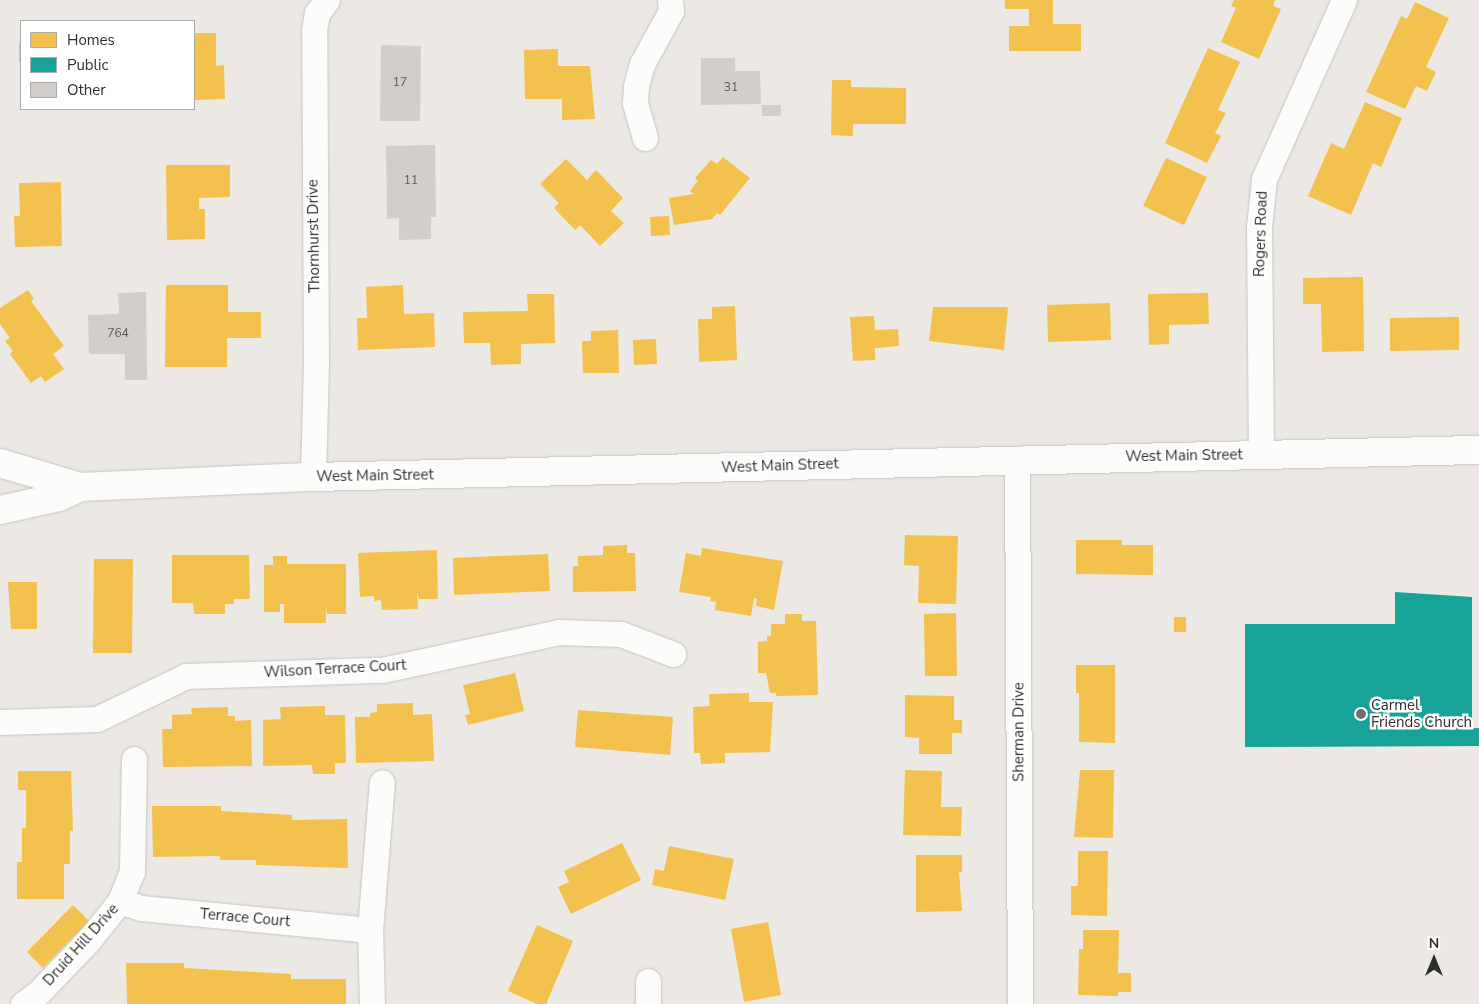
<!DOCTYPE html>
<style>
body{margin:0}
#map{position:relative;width:1479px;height:1004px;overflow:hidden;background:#ece8e4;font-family:"Nunito Sans",sans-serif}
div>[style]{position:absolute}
.homes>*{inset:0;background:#f2c14e}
.public>*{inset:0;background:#17a398}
.building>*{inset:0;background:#d1cecb}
.roads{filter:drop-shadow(0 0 1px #c5c4c5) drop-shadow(0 0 1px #c5c4c5)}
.street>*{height:25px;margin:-12.5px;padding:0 12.5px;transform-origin:12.5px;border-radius:12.5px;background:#fcfcfb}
.secondary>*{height:28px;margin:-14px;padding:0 14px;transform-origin:14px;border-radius:14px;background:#fcfcfb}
.dots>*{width:14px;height:14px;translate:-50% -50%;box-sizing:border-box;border:2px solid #fff;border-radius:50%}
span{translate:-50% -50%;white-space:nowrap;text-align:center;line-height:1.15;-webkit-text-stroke:5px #fff;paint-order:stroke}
.number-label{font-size:12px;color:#585857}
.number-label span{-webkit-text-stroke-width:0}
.street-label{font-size:15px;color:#2e2e2e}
.poi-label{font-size:15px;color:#2e2e2e}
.left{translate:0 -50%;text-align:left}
.legend{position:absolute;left:20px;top:20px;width:175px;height:90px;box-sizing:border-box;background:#fff;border:1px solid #ababab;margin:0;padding:6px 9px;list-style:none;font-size:15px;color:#2e2e2e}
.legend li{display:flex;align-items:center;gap:10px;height:25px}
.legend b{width:25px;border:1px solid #ababab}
.north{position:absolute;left:1409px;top:934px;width:50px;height:50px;-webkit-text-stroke:4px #fff;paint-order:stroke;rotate:0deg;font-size:14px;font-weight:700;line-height:20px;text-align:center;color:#2e2e2e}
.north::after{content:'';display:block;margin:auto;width:18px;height:22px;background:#2e2e2e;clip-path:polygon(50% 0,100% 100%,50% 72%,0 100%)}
</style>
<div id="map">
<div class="homes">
<div style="clip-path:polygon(1005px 0,1053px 0,1053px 24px,1081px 24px,1081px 51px,1009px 51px,1009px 26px,1029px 26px,1029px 9px,1005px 9px)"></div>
<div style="clip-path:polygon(1234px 0,1275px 0,1273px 6px,1281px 9px,1259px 59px,1221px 42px,1236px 8px,1231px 6px)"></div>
<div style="clip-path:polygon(1415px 2px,1449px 18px,1426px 67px,1436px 72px,1427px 91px,1416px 86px,1405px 109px,1366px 92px,1401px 16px,1407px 19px)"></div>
<div style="clip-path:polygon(194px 33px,216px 33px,216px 66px,224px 65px,225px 99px,194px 100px)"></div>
<div style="clip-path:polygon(19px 43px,21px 43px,21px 62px,19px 62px)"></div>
<div style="clip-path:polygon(1208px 48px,1240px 62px,1218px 110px,1226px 113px,1215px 133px,1221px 136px,1207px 163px,1165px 143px)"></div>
<div style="clip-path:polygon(558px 49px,558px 66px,590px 66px,595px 119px,562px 120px,562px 99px,525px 99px,524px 50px)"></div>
<div style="clip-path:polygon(832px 80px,851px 80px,851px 87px,906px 88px,906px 124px,853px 124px,853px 136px,831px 135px)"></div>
<div style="clip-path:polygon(1365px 102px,1402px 118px,1381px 167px,1373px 163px,1351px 215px,1308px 196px,1331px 143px,1344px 149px)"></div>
<div style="clip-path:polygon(723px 157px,750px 178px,720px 215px,717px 213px,712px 219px,674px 225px,669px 198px,694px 194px,690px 191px,698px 181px,695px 178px,711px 160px,717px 164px)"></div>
<div style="clip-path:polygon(1166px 158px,1207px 177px,1184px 225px,1143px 206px)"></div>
<div style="clip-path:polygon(566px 159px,587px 180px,596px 170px,623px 198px,611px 211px,624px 223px,600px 246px,580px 225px,575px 230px,554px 208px,559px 203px,540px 184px)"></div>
<div style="clip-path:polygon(166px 165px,230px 165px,230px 197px,199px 198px,199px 209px,205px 209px,205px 239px,167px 240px)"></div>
<div style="clip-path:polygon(61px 182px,62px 246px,15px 247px,14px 216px,20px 216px,19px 183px)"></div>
<div style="clip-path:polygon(669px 216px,670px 235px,651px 236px,650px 217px)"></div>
<div style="clip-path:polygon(1363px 277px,1364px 351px,1322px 352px,1321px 304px,1303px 304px,1303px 278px)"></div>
<div style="clip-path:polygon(166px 285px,228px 285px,228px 312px,261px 312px,261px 338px,227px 338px,227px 367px,165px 367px)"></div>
<div style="clip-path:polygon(403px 285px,404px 314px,434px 313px,435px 347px,358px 350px,357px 318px,367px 318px,366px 287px)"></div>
<div style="clip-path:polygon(28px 290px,34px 299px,31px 301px,64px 346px,53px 354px,64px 369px,45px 382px,41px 376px,31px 383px,10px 354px,13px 351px,5px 341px,10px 338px,0 324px,0 308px)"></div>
<div style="clip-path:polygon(1208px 293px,1209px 324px,1169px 325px,1169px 344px,1149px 345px,1148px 294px)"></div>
<div style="clip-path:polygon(527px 294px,554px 294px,555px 343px,521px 344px,521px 364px,491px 365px,490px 343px,464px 343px,463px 312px,528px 311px)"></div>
<div style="clip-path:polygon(1110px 303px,1111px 340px,1048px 342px,1047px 305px)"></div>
<div style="clip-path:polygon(735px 306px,737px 360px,699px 362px,698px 319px,712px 319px,712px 307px)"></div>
<div style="clip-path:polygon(933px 307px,1008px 307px,1004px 350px,929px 341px)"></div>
<div style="clip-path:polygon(874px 316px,875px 330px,898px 329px,899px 346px,875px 348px,875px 360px,853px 361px,850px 317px)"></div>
<div style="clip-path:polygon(1459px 317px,1459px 350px,1390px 351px,1390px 318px)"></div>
<div style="clip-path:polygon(618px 330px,619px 373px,583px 373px,582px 341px,591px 341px,591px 331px)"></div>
<div style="clip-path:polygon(656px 339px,657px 364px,634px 365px,633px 340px)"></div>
<div style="clip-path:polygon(905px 535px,958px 536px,956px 604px,918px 603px,919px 566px,904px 565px)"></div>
<div style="clip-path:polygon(1076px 540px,1122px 540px,1122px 545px,1153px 545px,1153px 575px,1076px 574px)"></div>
<div style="clip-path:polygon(627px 545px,627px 553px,635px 553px,636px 591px,573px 592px,573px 566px,578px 566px,578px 556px,603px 555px,603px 546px)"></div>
<div style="clip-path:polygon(702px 548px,783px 561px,774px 610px,756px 606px,757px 599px,754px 598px,751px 616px,715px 610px,716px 602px,710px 601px,711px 597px,679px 592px,686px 553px,701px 556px)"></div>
<div style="clip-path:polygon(437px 550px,438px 599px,419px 599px,417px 592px,418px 609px,382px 610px,381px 600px,374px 601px,374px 596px,360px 597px,358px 553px)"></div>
<div style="clip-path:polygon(548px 554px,550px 591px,454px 595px,453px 558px)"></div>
<div style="clip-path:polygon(172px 555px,249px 555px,250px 599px,234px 599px,234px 604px,225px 604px,225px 614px,194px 614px,193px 603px,172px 603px)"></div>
<div style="clip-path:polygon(273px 556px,287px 556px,287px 564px,346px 564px,346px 614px,327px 614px,326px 607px,326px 623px,284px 623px,284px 604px,280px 604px,280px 612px,264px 612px,264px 565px,273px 565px)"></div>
<div style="clip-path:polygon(94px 559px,133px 559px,132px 653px,93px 653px)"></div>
<div style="clip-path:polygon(8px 582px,37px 582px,37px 629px,11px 629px)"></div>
<div style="clip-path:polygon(956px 613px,957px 676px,925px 676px,924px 614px)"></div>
<div style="clip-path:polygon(785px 614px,802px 614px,802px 621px,816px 621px,818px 695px,776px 696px,776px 693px,770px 693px,766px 673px,758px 673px,758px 642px,767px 641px,767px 636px,771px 636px,771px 624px,785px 624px)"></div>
<div style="clip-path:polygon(1174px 617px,1186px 617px,1186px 632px,1174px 632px)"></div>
<div style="clip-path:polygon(1076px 665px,1115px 665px,1115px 743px,1079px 742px,1079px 693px,1076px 693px)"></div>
<div style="clip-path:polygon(515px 673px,524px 711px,468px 725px,465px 715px,470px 714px,463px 685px)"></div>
<div style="clip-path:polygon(749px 693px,749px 702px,773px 702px,770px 752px,725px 753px,725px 763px,701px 764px,700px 753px,694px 753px,693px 707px,710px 706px,709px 694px)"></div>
<div style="clip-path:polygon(905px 695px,954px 696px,954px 720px,962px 720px,962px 733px,952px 733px,952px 754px,919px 754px,919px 738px,905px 737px)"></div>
<div style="clip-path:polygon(413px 703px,413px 715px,432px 714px,434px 761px,356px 763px,355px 717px,370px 717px,370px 713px,377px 712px,377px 704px)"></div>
<div style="clip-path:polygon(325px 706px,325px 715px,345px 715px,346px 763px,335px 763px,335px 774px,313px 774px,312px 765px,263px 766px,263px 720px,281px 719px,280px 707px)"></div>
<div style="clip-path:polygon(228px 707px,228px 716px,235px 716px,235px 721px,251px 720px,252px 766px,163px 767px,162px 729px,172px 729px,172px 715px,192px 714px,191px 708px)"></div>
<div style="clip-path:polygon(578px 710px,673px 717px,670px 755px,575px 747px)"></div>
<div style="clip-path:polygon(905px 770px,942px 771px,941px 807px,962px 807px,961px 836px,903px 835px)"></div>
<div style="clip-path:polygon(1080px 770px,1114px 770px,1113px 838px,1074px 837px)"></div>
<div style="clip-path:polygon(18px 771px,71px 771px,73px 831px,70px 831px,70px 864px,64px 864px,64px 899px,17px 899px,17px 862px,22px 862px,22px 828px,26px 828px,26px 790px,18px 790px)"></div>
<div style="clip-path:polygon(152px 806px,221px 806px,221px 811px,292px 815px,292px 820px,347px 819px,348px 868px,256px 865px,256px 860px,220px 860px,220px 856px,153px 857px)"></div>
<div style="clip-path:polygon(622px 843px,641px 880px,571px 914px,558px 887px,569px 882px,564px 871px)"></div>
<div style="clip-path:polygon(669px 846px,734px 859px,725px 900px,652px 885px,655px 869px,664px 871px)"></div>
<div style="clip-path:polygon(1078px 851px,1108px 851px,1107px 916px,1071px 915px,1071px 886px,1078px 886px)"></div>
<div style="clip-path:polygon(916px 855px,962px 855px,962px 872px,959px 872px,962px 911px,916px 912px)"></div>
<div style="clip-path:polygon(73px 905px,89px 921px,43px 968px,27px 952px)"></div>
<div style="clip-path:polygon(768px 922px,781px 995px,744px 1002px,731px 929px)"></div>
<div style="clip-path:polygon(537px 925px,573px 941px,546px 1004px,537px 1004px,508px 991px)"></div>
<div style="clip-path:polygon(1083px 930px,1119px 930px,1118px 973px,1131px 973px,1131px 992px,1118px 992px,1118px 996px,1078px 995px,1079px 949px,1083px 949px)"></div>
<div style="clip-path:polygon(126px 963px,184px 963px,184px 968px,291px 974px,291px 979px,346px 979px,346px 1004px,127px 1004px)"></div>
</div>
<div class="public">
<div style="clip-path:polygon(1395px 592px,1472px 597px,1472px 728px,1479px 728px,1479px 746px,1245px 747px,1245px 624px,1395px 624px)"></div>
</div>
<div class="building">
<div style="clip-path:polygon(381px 45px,421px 46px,420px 121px,380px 121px)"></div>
<div style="clip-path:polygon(701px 58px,735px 58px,735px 71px,760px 71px,761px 104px,701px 105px)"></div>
<div style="clip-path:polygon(762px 105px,781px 105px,781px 116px,762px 116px)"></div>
<div style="clip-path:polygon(435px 145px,436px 217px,431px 217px,431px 239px,399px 240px,399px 218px,387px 219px,386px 146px)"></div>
<div style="clip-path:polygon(146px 292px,147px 380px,125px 380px,125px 354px,89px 354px,88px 315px,119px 314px,118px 293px)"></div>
</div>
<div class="roads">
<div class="street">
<div style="left:645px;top:138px;width:37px;rotate:-106deg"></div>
<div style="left:635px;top:102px;width:16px;rotate:-86deg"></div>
<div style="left:636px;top:86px;width:23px;rotate:-75deg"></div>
<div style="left:642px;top:64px;width:60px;rotate:-61.3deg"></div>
<div style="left:671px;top:11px;width:11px;rotate:-95deg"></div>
<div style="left:1261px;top:455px;width:228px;rotate:-90.5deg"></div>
<div style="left:1259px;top:227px;width:48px;rotate:-84.1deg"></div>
<div style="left:1264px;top:179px;width:196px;rotate:-65.9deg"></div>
<div style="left:1017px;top:460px;width:544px;rotate:89.68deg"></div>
<div style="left:313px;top:477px;width:113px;rotate:-88.5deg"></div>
<div style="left:316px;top:364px;width:334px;rotate:-90.3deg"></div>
<div style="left:314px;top:30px;width:17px;rotate:-80deg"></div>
<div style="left:317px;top:13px;width:16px;rotate:-52deg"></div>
<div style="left:0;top:722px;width:97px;rotate:-1.8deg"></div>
<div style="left:97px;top:719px;width:99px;rotate:-25.8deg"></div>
<div style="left:186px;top:676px;width:196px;rotate:-1.8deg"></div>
<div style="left:382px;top:670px;width:181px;rotate:-12.1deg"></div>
<div style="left:559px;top:632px;width:62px;rotate:1.8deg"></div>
<div style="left:621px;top:634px;width:56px;rotate:21deg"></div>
<div style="left:120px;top:901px;width:22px;rotate:18deg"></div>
<div style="left:141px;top:908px;width:230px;rotate:5.5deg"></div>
<div style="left:648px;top:981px;width:23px;rotate:90deg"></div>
<div style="left:23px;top:1004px;width:19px;rotate:-36deg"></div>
<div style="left:38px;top:993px;width:72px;rotate:-46.1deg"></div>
<div style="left:88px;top:941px;width:51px;rotate:-51.3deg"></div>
<div style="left:120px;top:901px;width:31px;rotate:-68deg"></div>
<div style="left:132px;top:872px;width:113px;rotate:-89deg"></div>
<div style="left:372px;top:1004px;width:74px;rotate:-91.5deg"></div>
<div style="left:370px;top:930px;width:148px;rotate:-85.4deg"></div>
</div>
<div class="secondary">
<div style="left:0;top:463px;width:84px;rotate:16.7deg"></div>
<div style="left:80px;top:487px;width:233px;rotate:-2.5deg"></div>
<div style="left:313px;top:477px;width:1166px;rotate:-1.33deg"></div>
<div style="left:0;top:510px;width:60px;rotate:-12.4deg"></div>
<div style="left:59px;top:497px;width:23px;rotate:-25deg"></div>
</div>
</div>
<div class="dots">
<div style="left:1361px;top:714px;background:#706f6e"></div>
</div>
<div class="number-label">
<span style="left:400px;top:83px">17</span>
<span style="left:731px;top:88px">31</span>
<span style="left:411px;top:181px">11</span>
<span style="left:118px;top:334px">764</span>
</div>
<div class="street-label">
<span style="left:1261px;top:234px;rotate:-88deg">Rogers Road</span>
<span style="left:314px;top:236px;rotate:-91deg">Thornhurst Drive</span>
<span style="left:1184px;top:456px;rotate:-1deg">West Main Street</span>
<span style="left:780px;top:466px;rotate:-2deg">West Main Street</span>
<span style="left:375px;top:476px;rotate:-1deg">West Main Street</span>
<span style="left:335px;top:669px;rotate:-3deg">Wilson Terrace Court</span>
<span style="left:1019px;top:732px;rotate:-90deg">Sherman Drive</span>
<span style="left:245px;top:918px;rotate:5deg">Terrace Court</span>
<span style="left:81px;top:945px;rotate:-48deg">Druid Hill Drive</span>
</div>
<div class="poi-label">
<span class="left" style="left:1371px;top:714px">Carmel<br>Friends Church</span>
</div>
<ul class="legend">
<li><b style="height:14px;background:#f2c14e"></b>Homes</li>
<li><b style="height:14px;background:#17a398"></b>Public</li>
<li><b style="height:14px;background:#d1cecb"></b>Other</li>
</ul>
<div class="north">N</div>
</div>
